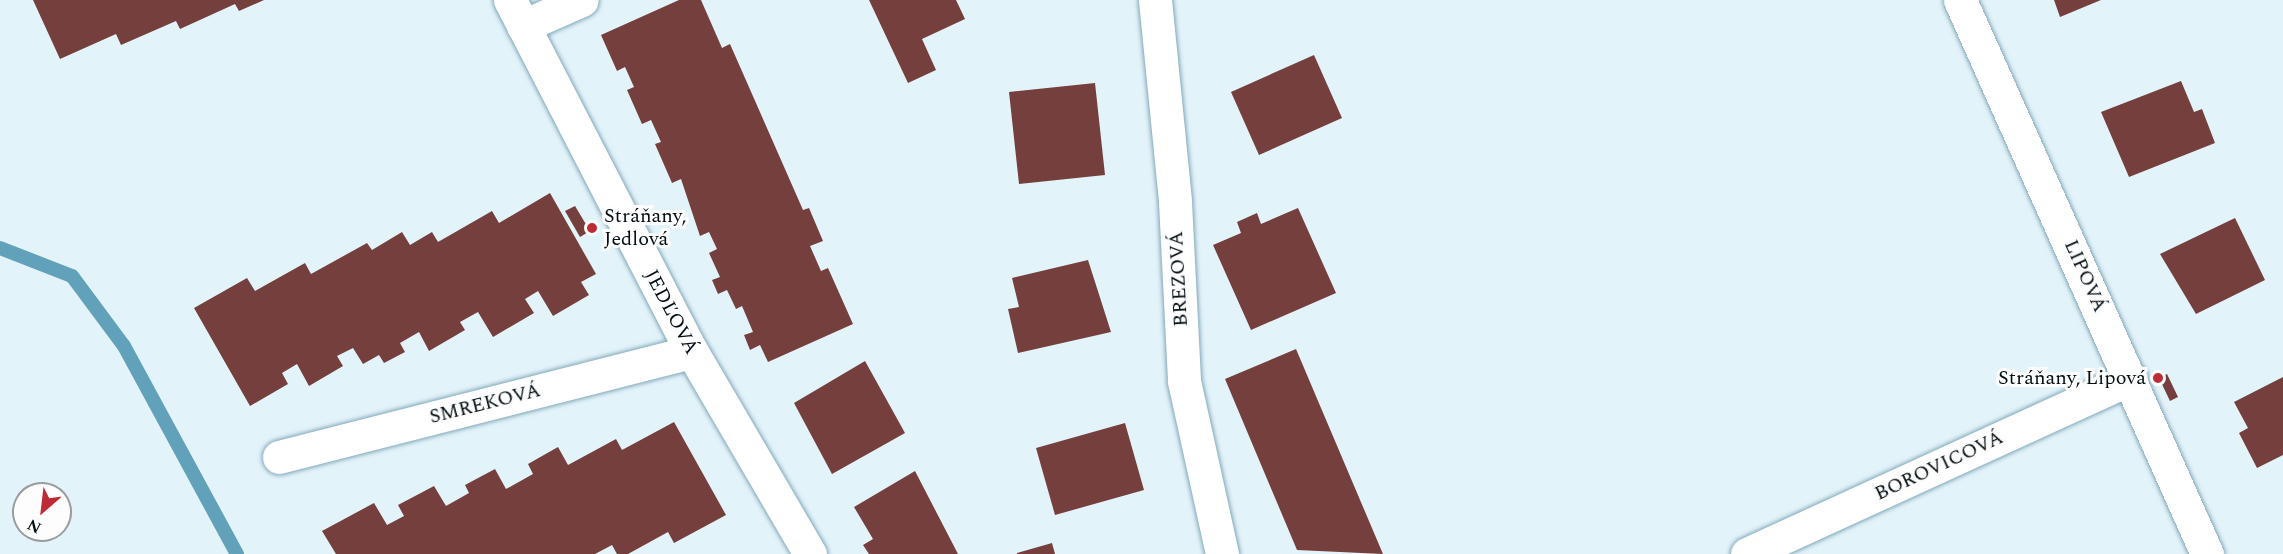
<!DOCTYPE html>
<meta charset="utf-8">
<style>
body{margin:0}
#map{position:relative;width:2283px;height:554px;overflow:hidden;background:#e3f3fa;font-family:Spectral,serif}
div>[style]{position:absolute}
.stream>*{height:14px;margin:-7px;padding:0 7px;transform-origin:7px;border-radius:7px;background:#62a1ba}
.building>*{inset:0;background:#743f3d}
.roads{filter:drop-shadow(0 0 2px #82a9ba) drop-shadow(0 0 2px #82a9ba)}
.street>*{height:33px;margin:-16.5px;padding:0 16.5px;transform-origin:16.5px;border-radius:16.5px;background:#fff}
.dots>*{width:16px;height:16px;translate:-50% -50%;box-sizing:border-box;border:3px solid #fdfdfd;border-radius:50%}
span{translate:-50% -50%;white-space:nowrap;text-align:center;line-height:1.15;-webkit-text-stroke:6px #fdfdfd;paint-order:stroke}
.poi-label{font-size:20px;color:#020e13}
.left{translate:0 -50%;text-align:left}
.right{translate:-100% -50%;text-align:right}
.street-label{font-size:20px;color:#020e13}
.north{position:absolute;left:12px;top:482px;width:60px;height:60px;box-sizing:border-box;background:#fdfdfd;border:2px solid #999d9f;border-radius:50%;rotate:208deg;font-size:16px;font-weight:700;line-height:24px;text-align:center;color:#020e13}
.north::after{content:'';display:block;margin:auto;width:21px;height:27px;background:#bd2c36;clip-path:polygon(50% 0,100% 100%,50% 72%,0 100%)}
</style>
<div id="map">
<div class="stream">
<div style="left:0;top:248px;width:77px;rotate:21.3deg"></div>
<div style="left:72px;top:276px;width:87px;rotate:53.4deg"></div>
<div style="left:124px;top:346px;width:237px;rotate:61.5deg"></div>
</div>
<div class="building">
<div style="clip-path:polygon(33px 0,264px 0,239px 11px,235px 4px,180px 29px,176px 21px,121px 45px,116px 34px,60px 59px)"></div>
<div style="clip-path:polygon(679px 0,701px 0,722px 48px,730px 44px,803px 210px,809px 208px,823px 241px,810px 246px,821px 271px,828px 268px,853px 324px,768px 362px,760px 345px,750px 350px,744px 335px,753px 332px,742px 306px,736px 309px,727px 290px,718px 294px,712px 280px,720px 277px,709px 253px,717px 249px,709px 232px,700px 236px,681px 179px,672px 183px,655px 144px,661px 142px,651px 120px,642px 124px,627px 90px,634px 87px,625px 67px,617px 71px,601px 35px)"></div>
<div style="clip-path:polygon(869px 0,956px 0,965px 19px,922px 39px,936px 70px,908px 83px)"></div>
<div style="clip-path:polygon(2054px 0,2101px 0,2060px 17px)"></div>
<div style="clip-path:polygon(1314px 55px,1342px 118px,1259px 155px,1231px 92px)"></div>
<div style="clip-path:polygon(2181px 81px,2194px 112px,2202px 109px,2215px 143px,2129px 177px,2101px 112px)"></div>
<div style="clip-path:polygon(1095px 83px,1105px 175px,1019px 184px,1009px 92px)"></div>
<div style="clip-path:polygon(550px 193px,596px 274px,581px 282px,589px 295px,553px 316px,538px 291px,525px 299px,534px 313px,493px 337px,478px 312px,460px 322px,465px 330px,429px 351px,419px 332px,400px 343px,405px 352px,384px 363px,379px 355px,363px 364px,353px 348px,337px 356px,343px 366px,309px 386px,297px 364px,282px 373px,288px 384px,250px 406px,194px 308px,247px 278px,255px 291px,305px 263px,311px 274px,367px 243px,372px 250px,402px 232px,410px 245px,432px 232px,438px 242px,492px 211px,499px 223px)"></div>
<div style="clip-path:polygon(575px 206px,590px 231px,580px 237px,565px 211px)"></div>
<div style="clip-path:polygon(1298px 208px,1336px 293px,1251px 330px,1213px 245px,1241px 233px,1237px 222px,1257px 213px,1261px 224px)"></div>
<div style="clip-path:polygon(2235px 218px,2265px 280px,2196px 314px,2160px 254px)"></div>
<div style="clip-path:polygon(1088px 260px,1111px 332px,1018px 353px,1008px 309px,1019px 307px,1012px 278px)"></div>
<div style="clip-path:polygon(1296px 349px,1321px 408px,1383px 554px,1297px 550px,1225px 379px)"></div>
<div style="clip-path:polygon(865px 361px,905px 433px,832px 474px,794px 403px)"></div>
<div style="clip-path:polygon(2167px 374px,2178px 397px,2170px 401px,2159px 378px)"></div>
<div style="clip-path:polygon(2283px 377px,2283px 455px,2257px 468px,2239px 433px,2248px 428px,2234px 402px)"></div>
<div style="clip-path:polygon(674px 422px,726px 515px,674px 543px,668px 532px,628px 554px,617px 554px,612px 545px,595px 554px,336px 554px,322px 531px,374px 503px,387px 525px,404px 516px,398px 505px,434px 486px,446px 506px,469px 493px,465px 485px,495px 469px,506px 489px,533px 474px,528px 464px,558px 447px,568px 465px,616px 439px,622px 450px)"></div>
<div style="clip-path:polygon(1125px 423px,1144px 490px,1055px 515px,1036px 448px)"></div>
<div style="clip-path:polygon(915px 471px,958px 554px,869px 554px,863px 545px,873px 539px,854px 507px)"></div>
<div style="clip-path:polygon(1052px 543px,1055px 554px,1017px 554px,1017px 553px)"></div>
</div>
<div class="roads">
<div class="street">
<div style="left:510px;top:0;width:396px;rotate:62.7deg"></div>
<div style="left:692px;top:352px;width:234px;rotate:59.7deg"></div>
<div style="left:1155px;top:0;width:203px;rotate:84.3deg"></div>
<div style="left:1175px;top:202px;width:179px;rotate:87.1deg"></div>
<div style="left:1184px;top:381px;width:177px;rotate:77.6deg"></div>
<div style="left:1960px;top:0;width:607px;rotate:65.97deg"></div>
<div style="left:523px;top:26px;width:64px;rotate:-23.8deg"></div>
<div style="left:279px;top:457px;width:426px;rotate:-14.3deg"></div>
<div style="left:1747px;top:554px;width:422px;rotate:-24.6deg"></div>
</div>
</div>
<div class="dots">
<div style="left:592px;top:228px;background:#bd2c36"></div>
<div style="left:2158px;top:378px;background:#bd2c36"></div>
</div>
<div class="poi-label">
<span class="left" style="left:604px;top:228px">Stráňany,<br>Jedlová</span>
<span class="right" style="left:2146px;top:378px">Stráňany, Lipová</span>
</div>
<div class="street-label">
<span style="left:2085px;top:276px;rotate:66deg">LIPOVÁ</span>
<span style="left:1179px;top:279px;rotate:-93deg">BREZOVÁ</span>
<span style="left:671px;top:312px;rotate:62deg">JEDĽOVÁ</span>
<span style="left:485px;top:404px;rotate:-14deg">SMREKOVÁ</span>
<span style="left:1939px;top:466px;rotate:-25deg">BOROVICOVÁ</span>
</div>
<div class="north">N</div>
</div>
